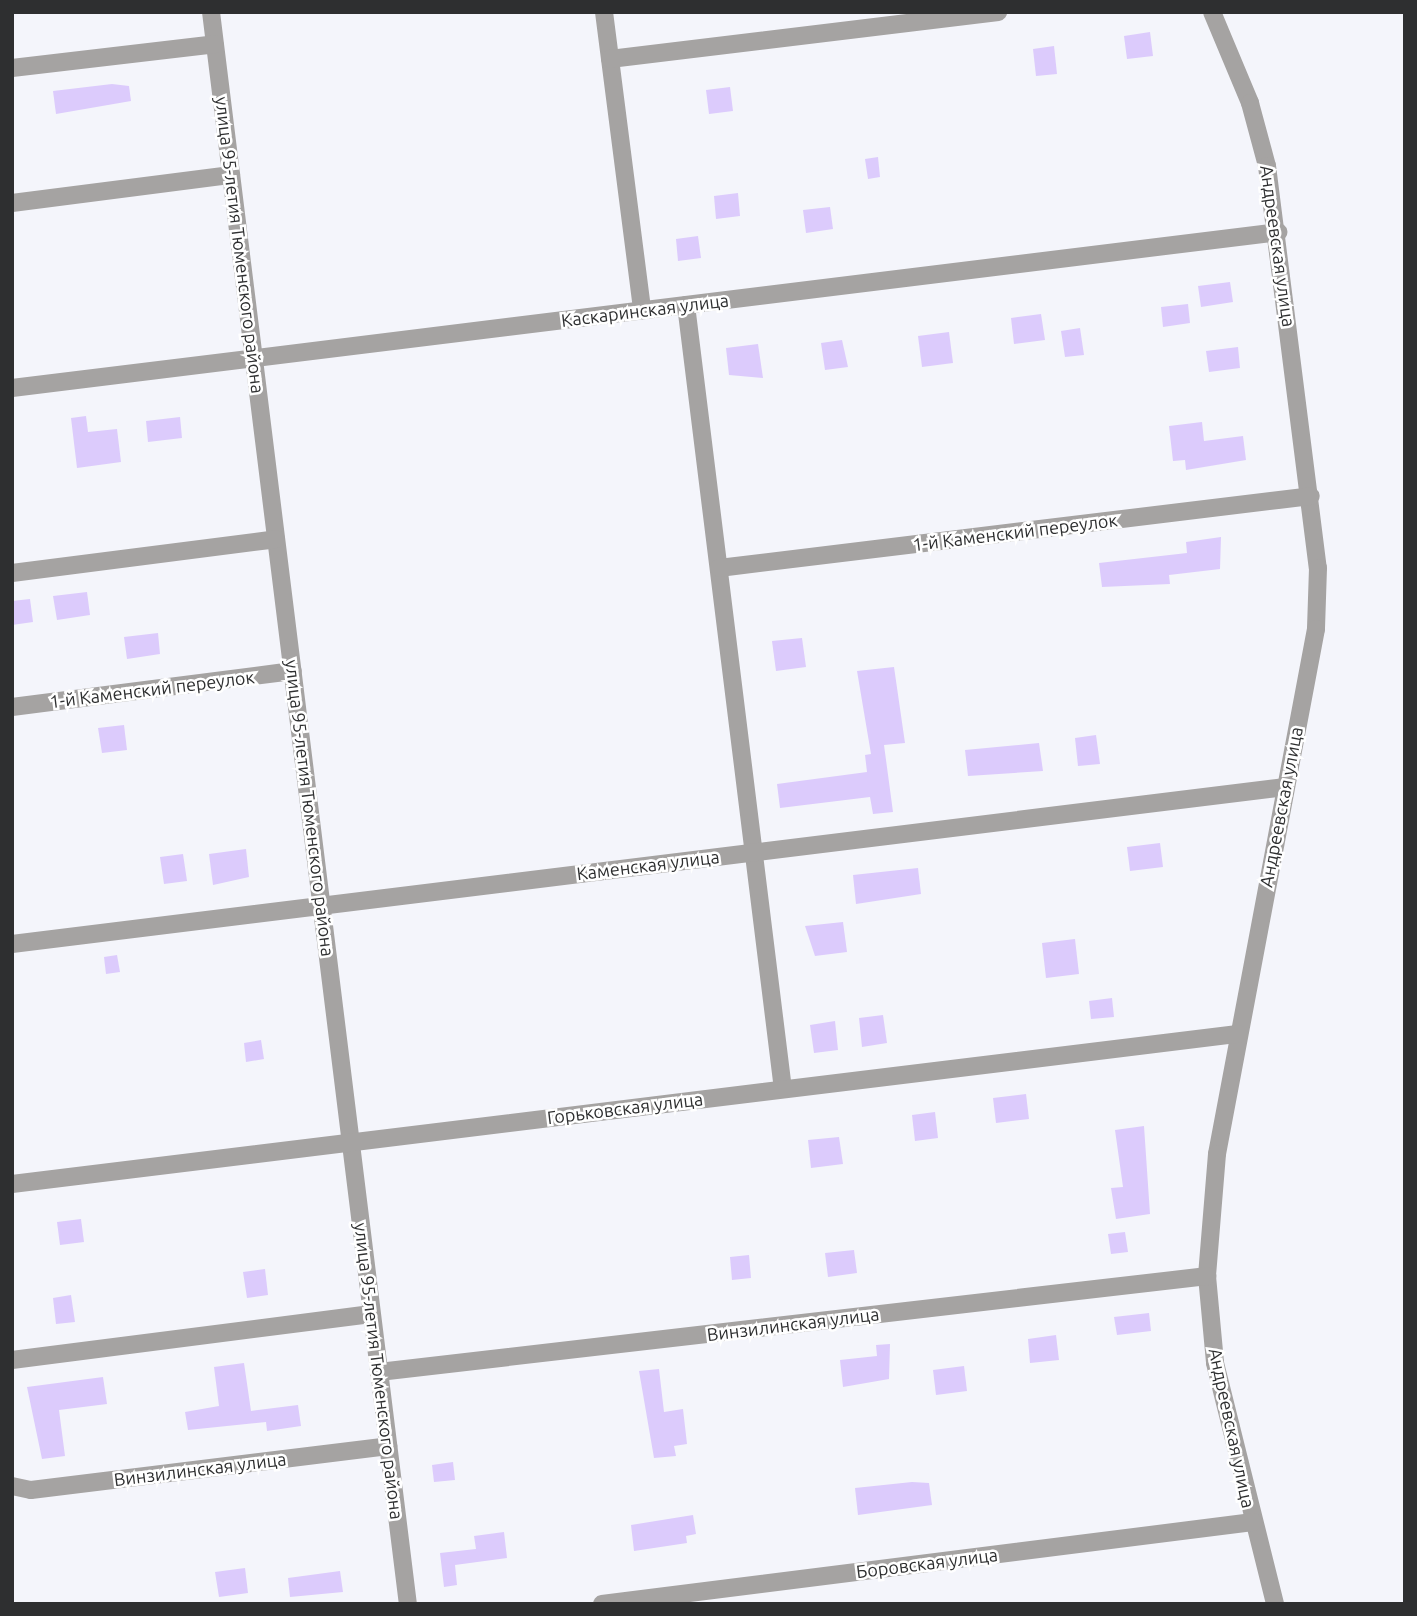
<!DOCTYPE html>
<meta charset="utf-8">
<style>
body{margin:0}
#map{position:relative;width:1417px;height:1616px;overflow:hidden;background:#f4f5fb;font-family:Ubuntu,sans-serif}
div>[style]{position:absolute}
.building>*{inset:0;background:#dccbfc}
.minor>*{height:18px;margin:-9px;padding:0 9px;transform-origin:9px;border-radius:9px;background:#a5a3a2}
span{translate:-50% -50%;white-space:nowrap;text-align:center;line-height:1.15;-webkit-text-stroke:5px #fff;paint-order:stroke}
.street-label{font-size:18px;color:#2e2f30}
.frame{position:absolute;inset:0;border:14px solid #2e2f30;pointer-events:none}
</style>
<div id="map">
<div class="building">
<div style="clip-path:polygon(1150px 32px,1153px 56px,1127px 59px,1124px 36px)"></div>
<div style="clip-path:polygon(1054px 46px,1057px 74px,1036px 76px,1033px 49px)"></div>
<div style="clip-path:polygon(112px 84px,129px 86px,131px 101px,56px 114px,53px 91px)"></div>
<div style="clip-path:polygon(730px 87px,733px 111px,709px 114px,706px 90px)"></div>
<div style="clip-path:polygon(878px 157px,880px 177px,868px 179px,865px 159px)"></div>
<div style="clip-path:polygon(738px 193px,740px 216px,716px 219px,714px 196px)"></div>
<div style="clip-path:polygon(830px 207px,833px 229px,806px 233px,803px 210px)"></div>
<div style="clip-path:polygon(698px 236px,701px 258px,678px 261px,676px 239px)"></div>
<div style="clip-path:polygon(1230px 282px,1233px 302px,1201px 307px,1198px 286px)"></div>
<div style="clip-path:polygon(1188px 304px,1190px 323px,1163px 327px,1161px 307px)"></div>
<div style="clip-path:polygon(1041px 314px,1045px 340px,1014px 344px,1011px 318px)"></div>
<div style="clip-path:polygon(1080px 328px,1084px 355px,1065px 357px,1061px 331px)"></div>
<div style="clip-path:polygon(949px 332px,953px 363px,922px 367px,918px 336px)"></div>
<div style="clip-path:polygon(842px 340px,848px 367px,825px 370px,821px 343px)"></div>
<div style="clip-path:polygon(758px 344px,763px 378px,729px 375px,726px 348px)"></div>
<div style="clip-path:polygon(1238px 347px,1240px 368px,1209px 372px,1206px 351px)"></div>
<div style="clip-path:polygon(86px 416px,88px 432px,117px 429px,121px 462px,77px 468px,71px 418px)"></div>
<div style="clip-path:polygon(180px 417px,182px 438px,148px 442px,146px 421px)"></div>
<div style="clip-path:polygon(1202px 422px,1204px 441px,1243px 436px,1246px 460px,1186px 470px,1185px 460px,1173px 461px,1169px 426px)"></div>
<div style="clip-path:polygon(1221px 537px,1220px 569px,1169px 575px,1170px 584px,1102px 587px,1099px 563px,1187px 553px,1186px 542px)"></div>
<div style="clip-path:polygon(87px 592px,90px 615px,57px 620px,53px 596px)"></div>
<div style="clip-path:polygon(30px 599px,33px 622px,12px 625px,12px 601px)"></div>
<div style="clip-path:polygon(158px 633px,160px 654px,127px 659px,124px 637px)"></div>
<div style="clip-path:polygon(802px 638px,806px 667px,776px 671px,772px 641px)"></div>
<div style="clip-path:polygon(894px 667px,905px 743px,884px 745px,893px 812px,873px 814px,870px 797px,780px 808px,777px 784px,867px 772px,865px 755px,871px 754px,857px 671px)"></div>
<div style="clip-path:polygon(124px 725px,127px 750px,102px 753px,98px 728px)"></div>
<div style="clip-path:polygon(1096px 735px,1100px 764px,1078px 766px,1075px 738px)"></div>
<div style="clip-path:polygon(1039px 743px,1043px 771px,968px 776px,965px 750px)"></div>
<div style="clip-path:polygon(1160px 843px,1163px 867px,1130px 871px,1127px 847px)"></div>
<div style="clip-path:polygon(246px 849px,249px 877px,213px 885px,209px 854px)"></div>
<div style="clip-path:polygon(183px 854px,187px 881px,164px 884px,160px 857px)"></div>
<div style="clip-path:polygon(918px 868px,921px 894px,856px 904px,853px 875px)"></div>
<div style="clip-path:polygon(843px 922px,847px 952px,815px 956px,805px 926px)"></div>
<div style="clip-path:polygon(1075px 939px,1079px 974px,1046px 978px,1042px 943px)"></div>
<div style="clip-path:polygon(117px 955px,120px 972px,106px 974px,104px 957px)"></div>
<div style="clip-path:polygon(1112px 998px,1114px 1017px,1091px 1019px,1089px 1001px)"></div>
<div style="clip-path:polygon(883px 1015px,887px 1043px,862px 1047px,859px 1018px)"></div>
<div style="clip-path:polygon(835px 1021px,838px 1050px,814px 1053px,810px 1025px)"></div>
<div style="clip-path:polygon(261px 1040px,264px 1059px,246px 1062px,244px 1043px)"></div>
<div style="clip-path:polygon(1026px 1094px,1029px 1119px,996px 1123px,993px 1098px)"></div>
<div style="clip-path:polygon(935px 1112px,938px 1138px,915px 1141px,912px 1115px)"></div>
<div style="clip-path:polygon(1144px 1126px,1150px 1214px,1116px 1219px,1111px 1188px,1123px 1187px,1115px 1130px)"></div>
<div style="clip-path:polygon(839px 1137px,843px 1164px,811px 1168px,808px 1140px)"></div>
<div style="clip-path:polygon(81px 1219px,84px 1242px,60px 1245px,57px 1222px)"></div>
<div style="clip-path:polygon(1125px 1232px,1128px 1252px,1111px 1254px,1108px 1234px)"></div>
<div style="clip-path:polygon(854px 1250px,857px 1273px,828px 1277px,825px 1253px)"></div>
<div style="clip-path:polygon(749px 1255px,751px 1278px,732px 1280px,730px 1257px)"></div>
<div style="clip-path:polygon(265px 1269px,268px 1295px,247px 1298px,243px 1272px)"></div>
<div style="clip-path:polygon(71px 1295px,75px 1322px,56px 1324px,53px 1298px)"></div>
<div style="clip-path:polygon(1149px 1313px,1151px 1331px,1117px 1335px,1114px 1317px)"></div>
<div style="clip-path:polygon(1056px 1335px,1059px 1360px,1030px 1363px,1028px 1339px)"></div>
<div style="clip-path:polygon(890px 1344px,889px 1379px,843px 1387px,840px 1360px,877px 1356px,876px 1345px)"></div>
<div style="clip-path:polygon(244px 1363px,251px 1411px,298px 1405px,301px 1426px,267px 1431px,266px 1422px,188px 1430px,185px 1412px,219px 1406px,214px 1367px)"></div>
<div style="clip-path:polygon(964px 1366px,967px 1391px,936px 1395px,933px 1370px)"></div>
<div style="clip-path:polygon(659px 1369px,664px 1412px,683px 1409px,687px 1444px,674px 1446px,676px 1456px,654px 1458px,639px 1371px)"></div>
<div style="clip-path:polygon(103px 1377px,107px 1404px,59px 1410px,65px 1456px,42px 1459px,27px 1387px)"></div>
<div style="clip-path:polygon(453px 1462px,455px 1480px,434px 1482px,432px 1465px)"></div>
<div style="clip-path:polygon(912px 1482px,929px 1483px,932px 1505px,858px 1515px,855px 1488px)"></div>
<div style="clip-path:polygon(693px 1515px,696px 1534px,686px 1536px,687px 1543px,634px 1551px,631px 1525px)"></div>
<div style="clip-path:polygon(504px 1532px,507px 1558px,455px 1565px,457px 1585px,444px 1587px,440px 1553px,476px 1549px,474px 1536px)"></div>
<div style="clip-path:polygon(245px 1568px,248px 1593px,219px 1597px,215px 1572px)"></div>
<div style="clip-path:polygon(340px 1571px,343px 1592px,290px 1597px,288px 1578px)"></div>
</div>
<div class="minor">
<div style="left:211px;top:12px;width:1604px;rotate:82.95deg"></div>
<div style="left:604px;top:12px;width:300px;rotate:82.7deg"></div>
<div style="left:1212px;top:12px;width:99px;rotate:67.3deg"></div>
<div style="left:1250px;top:103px;width:65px;rotate:74.9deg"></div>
<div style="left:1267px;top:166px;width:405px;rotate:82.8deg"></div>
<div style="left:1318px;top:568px;width:61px;rotate:91.9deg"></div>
<div style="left:1316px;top:629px;width:534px;rotate:100.68deg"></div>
<div style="left:1217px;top:1154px;width:122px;rotate:94.7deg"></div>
<div style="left:1207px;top:1276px;width:87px;rotate:84.7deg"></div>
<div style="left:1215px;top:1363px;width:248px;rotate:76deg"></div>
<div style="left:610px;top:59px;width:391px;rotate:-6.9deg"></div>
<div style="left:12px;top:68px;width:204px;rotate:-6.7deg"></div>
<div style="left:12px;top:203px;width:221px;rotate:-7.3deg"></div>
<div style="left:686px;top:305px;width:790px;rotate:82.95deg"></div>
<div style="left:12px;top:388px;width:1276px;rotate:-7.02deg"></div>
<div style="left:719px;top:568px;width:596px;rotate:-6.93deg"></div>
<div style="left:12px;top:573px;width:266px;rotate:-7.3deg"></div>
<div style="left:12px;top:707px;width:283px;rotate:-7.3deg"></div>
<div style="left:12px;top:944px;width:1283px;rotate:-7.03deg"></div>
<div style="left:12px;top:1184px;width:1235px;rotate:-6.98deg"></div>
<div style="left:12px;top:1360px;width:362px;rotate:-7.3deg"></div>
<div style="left:379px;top:1372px;width:834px;rotate:-6.61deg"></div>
<div style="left:12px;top:1486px;width:19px;rotate:12deg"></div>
<div style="left:31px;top:1490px;width:360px;rotate:-7deg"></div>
<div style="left:602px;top:1604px;width:656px;rotate:-7.18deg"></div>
</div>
<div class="street-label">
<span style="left:240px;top:245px;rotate:83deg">улица 95-летия Тюменского района</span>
<span style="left:1278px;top:246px;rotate:82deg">Андреевская улица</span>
<span style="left:645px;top:310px;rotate:-7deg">Каскаринская улица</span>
<span style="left:1015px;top:532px;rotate:-7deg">1-й Каменский переулок</span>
<span style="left:152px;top:689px;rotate:-7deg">1-й Каменский переулок</span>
<span style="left:1281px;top:807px;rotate:-79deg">Андреевская улица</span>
<span style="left:310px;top:808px;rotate:83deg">улица 95-летия Тюменского района</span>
<span style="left:648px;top:865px;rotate:-7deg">Каменская улица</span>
<span style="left:625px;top:1108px;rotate:-7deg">Горьковская улица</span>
<span style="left:793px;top:1324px;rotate:-7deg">Винзилинская улица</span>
<span style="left:379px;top:1371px;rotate:83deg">улица 95-летия Тюменского района</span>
<span style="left:1232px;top:1428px;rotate:78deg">Андреевская улица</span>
<span style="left:200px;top:1469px;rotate:-7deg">Винзилинская улица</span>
<span style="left:927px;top:1563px;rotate:-7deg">Боровская улица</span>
</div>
<div class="frame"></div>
</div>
